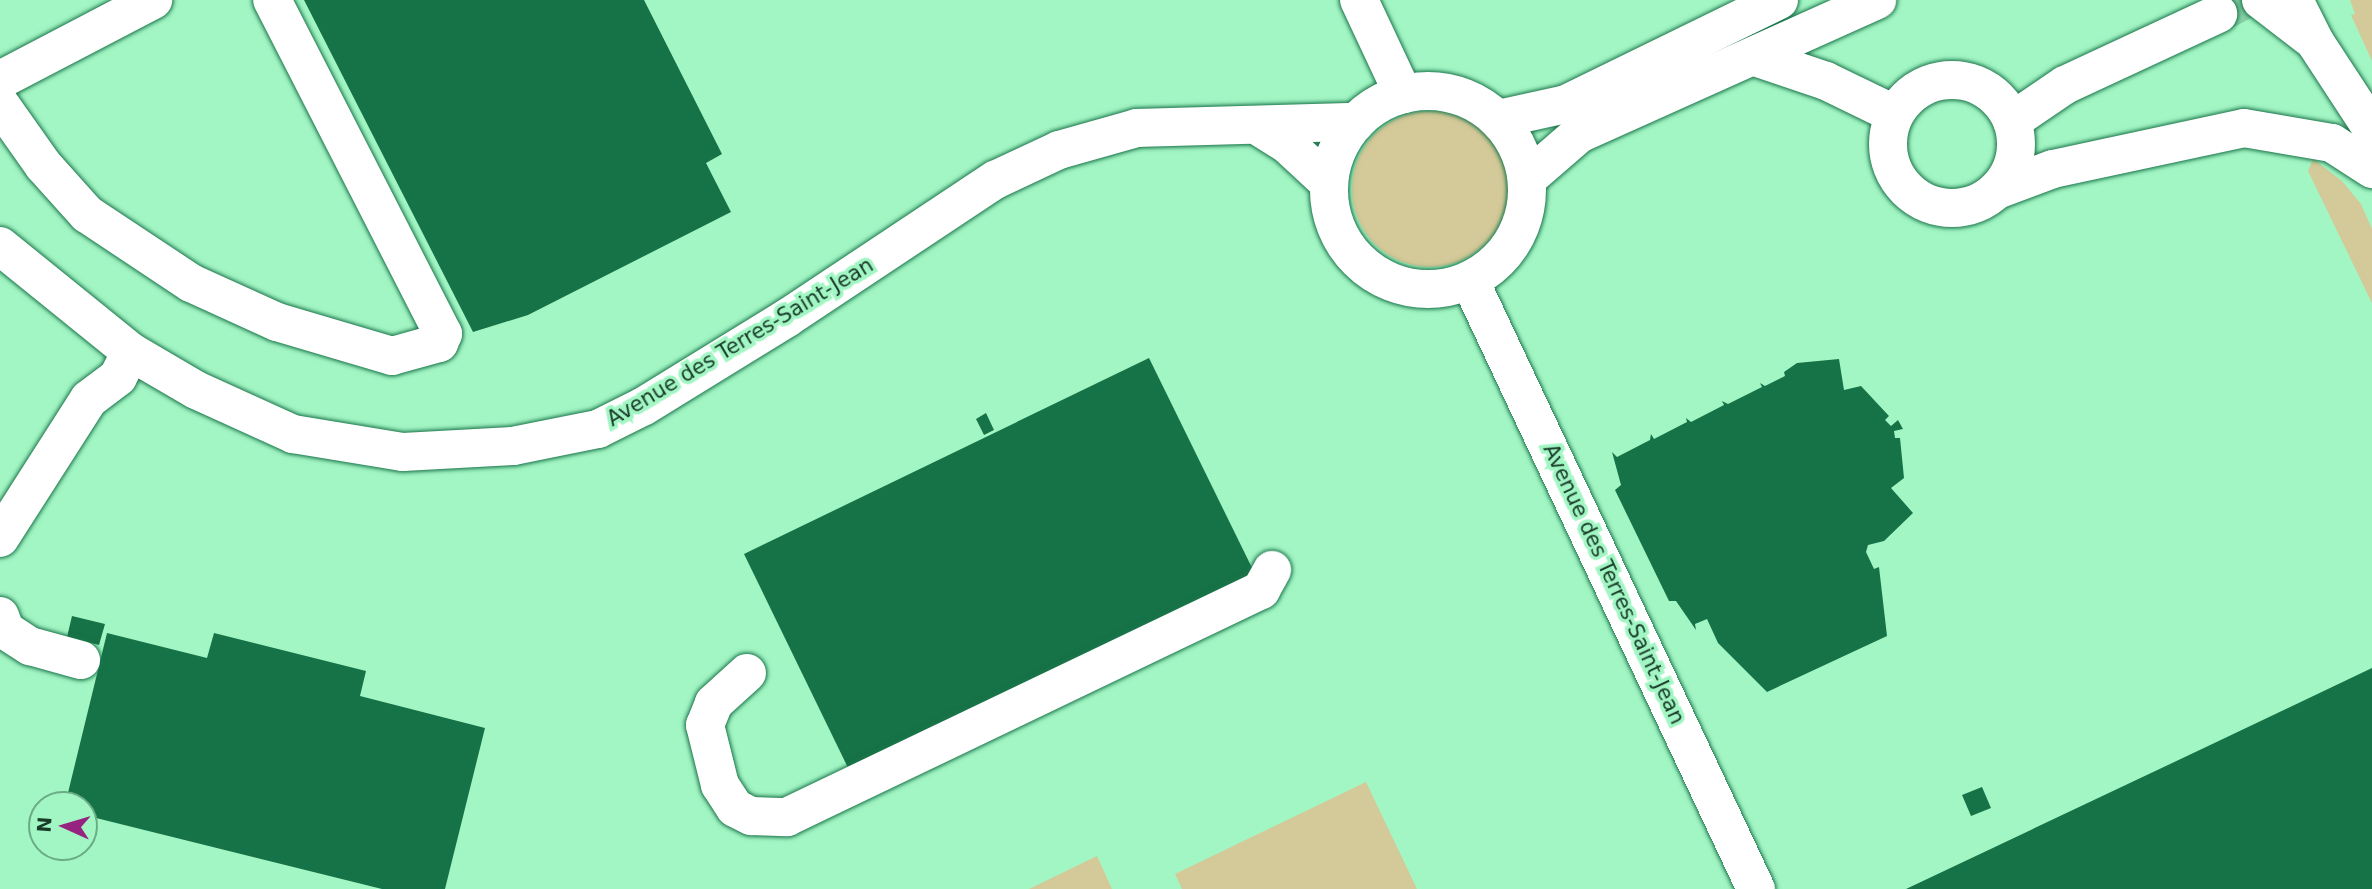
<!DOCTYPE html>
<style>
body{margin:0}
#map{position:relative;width:2372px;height:889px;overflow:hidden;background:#a2f6c4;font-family:"DejaVu Sans",sans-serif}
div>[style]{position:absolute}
.green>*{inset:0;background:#d4c998}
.round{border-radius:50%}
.building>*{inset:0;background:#167247}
.minor-tunnel>*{height:38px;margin-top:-19px;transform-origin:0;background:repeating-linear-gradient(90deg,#87d1a5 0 38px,transparent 0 57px)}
.roads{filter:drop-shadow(0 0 2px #1b754a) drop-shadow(0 0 2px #1b754a)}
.minor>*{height:38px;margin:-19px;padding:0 19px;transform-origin:19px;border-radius:19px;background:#fff}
.minor>.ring{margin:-19px;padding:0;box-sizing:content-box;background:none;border:38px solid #fff;border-radius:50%}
.major>*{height:38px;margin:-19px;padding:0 19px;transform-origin:19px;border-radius:19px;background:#fff}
span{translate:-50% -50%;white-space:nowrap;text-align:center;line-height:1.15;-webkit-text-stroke:7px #a2f6c4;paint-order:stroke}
.street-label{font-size:21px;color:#193c29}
.north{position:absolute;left:28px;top:791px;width:70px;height:70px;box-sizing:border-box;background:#a2f6c4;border:2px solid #6bac86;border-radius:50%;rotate:274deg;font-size:19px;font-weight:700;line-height:28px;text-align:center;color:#193c29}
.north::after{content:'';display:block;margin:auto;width:24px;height:32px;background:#972380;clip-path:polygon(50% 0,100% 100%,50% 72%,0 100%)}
</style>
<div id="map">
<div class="green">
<div style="clip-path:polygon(2350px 0,2372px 0,2372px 61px,2351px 15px,2355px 14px)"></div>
<div class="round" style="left:1352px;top:111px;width:156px;height:156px"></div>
<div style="clip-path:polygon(2313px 159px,2342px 181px,2361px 204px,2372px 229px,2372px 303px,2308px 171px)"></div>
<div style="clip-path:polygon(1366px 782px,1417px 889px,1182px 889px,1175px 874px)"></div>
<div style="clip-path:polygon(1097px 856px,1112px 889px,1029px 889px)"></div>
</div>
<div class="building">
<div style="clip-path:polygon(304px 0,644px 0,722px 154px,706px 163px,731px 212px,528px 315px,473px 332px)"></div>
<div style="clip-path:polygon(1149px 358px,1257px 578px,852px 776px,744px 554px)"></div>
<div style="clip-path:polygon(1839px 359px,1844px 390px,1861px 386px,1889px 416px,1885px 420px,1891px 426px,1898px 420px,1903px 429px,1894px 431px,1895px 438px,1900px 438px,1904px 478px,1891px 488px,1913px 513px,1884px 541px,1868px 545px,1866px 552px,1874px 569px,1879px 567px,1887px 636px,1767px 692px,1718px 643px,1707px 619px,1695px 624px,1696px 630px,1676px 601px,1669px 601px,1615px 490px,1621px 485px,1612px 452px,1617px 457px,1650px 440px,1651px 434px,1654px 439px,1687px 422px,1686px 418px,1691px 422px,1724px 405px,1722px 401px,1728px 404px,1762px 387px,1760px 383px,1765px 386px,1785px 376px,1784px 372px,1797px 363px)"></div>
<div style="clip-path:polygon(986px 413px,994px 430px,984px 435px,976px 419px)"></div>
<div style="clip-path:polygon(72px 616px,105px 624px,99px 645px,67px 637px)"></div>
<div style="clip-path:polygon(107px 633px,207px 658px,214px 633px,366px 671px,360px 696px,485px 728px,445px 889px,382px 889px,84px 815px,84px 805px,65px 805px)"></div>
<div style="clip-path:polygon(2372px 668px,2372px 889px,1906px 889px,2206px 747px)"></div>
<div style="clip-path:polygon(1982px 787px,1991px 808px,1971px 816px,1962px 795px)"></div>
</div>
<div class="minor-tunnel">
<div style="left:2218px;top:14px;width:30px;rotate:-28deg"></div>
</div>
<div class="roads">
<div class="minor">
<div style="left:1359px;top:0;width:104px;rotate:64.9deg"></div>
<div style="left:1755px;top:57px;width:75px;rotate:18.7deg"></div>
<div style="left:1826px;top:81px;width:76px;rotate:25.9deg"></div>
<div class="ring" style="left:1888px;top:80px;width:90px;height:90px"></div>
<div style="left:0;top:80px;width:173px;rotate:-27.6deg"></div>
<div class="ring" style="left:1329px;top:91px;width:160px;height:160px"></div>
<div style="left:0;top:104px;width:75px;rotate:54.8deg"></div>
<div style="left:43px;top:165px;width:66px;rotate:48.1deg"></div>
<div style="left:87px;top:214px;width:125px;rotate:33.6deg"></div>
<div style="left:191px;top:283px;width:94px;rotate:24.4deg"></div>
<div style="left:277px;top:322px;width:120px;rotate:16.5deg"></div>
<div style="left:392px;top:356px;width:49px;rotate:-15.5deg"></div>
<div style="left:439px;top:343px;width:10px;rotate:-66deg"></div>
<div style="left:443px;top:334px;width:375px;rotate:-117.1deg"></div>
<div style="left:1498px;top:119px;width:70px;rotate:-12.4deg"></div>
<div style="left:1566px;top:104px;width:237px;rotate:-26deg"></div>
<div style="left:2012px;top:121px;width:64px;rotate:-34.2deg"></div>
<div style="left:2065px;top:85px;width:169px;rotate:-24.9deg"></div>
<div style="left:1256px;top:125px;width:39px;rotate:32deg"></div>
<div style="left:1289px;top:146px;width:54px;rotate:42.8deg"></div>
<div style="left:1527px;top:179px;width:69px;rotate:-40.9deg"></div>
<div style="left:1579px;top:134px;width:327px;rotate:-24.2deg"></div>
<div style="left:1997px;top:190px;width:60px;rotate:-20.6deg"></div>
<div style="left:2053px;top:169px;width:195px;rotate:-12.1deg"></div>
<div style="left:2244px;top:128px;width:89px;rotate:9.7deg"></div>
<div style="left:2332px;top:143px;width:48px;rotate:33deg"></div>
<div style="left:0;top:246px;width:169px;rotate:39deg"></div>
<div style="left:131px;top:352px;width:75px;rotate:30.3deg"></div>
<div style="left:196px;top:390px;width:107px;rotate:24.4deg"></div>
<div style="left:293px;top:434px;width:111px;rotate:9.3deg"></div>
<div style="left:403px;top:452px;width:110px;rotate:-3.1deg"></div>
<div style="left:513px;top:446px;width:87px;rotate:-11.3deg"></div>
<div style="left:598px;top:429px;width:51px;rotate:-26.6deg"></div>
<div style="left:644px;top:406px;width:168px;rotate:-31.6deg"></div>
<div style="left:787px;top:318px;width:250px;rotate:-33.6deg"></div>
<div style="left:995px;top:180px;width:71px;rotate:-25.1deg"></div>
<div style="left:1059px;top:150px;width:81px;rotate:-15.8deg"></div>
<div style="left:1137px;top:128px;width:219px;rotate:-1.6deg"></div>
<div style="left:1470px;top:281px;width:672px;rotate:64.81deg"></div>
<div style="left:0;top:538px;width:165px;rotate:-57.4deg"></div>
<div style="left:89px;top:399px;width:36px;rotate:-37deg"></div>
<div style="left:118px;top:377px;width:28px;rotate:-63deg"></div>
<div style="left:0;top:616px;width:15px;rotate:70deg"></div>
<div style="left:5px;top:630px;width:30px;rotate:33deg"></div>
<div style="left:30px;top:646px;width:53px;rotate:15.4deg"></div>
<div style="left:747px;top:673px;width:45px;rotate:137.7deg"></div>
<div style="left:714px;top:703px;width:24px;rotate:112deg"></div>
<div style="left:705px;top:725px;width:62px;rotate:76deg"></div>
<div style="left:720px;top:785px;width:27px;rotate:57deg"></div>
<div style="left:735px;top:808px;width:18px;rotate:27deg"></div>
<div style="left:751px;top:816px;width:36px;rotate:2deg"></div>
<div style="left:787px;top:817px;width:526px;rotate:-25.59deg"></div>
<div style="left:1261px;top:590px;width:23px;rotate:-61deg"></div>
</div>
<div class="major">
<div style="left:2261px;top:0;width:61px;rotate:37.6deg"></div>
<div style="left:2294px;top:0;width:47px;rotate:63.4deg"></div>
<div style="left:2315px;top:42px;width:104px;rotate:56.8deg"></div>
</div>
</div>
<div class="street-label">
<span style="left:740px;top:342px;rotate:-31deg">Avenue des Terres-Saint-Jean</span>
<span style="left:1614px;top:584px;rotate:65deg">Avenue des Terres-Saint-Jean</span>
</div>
<div class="north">N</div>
</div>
